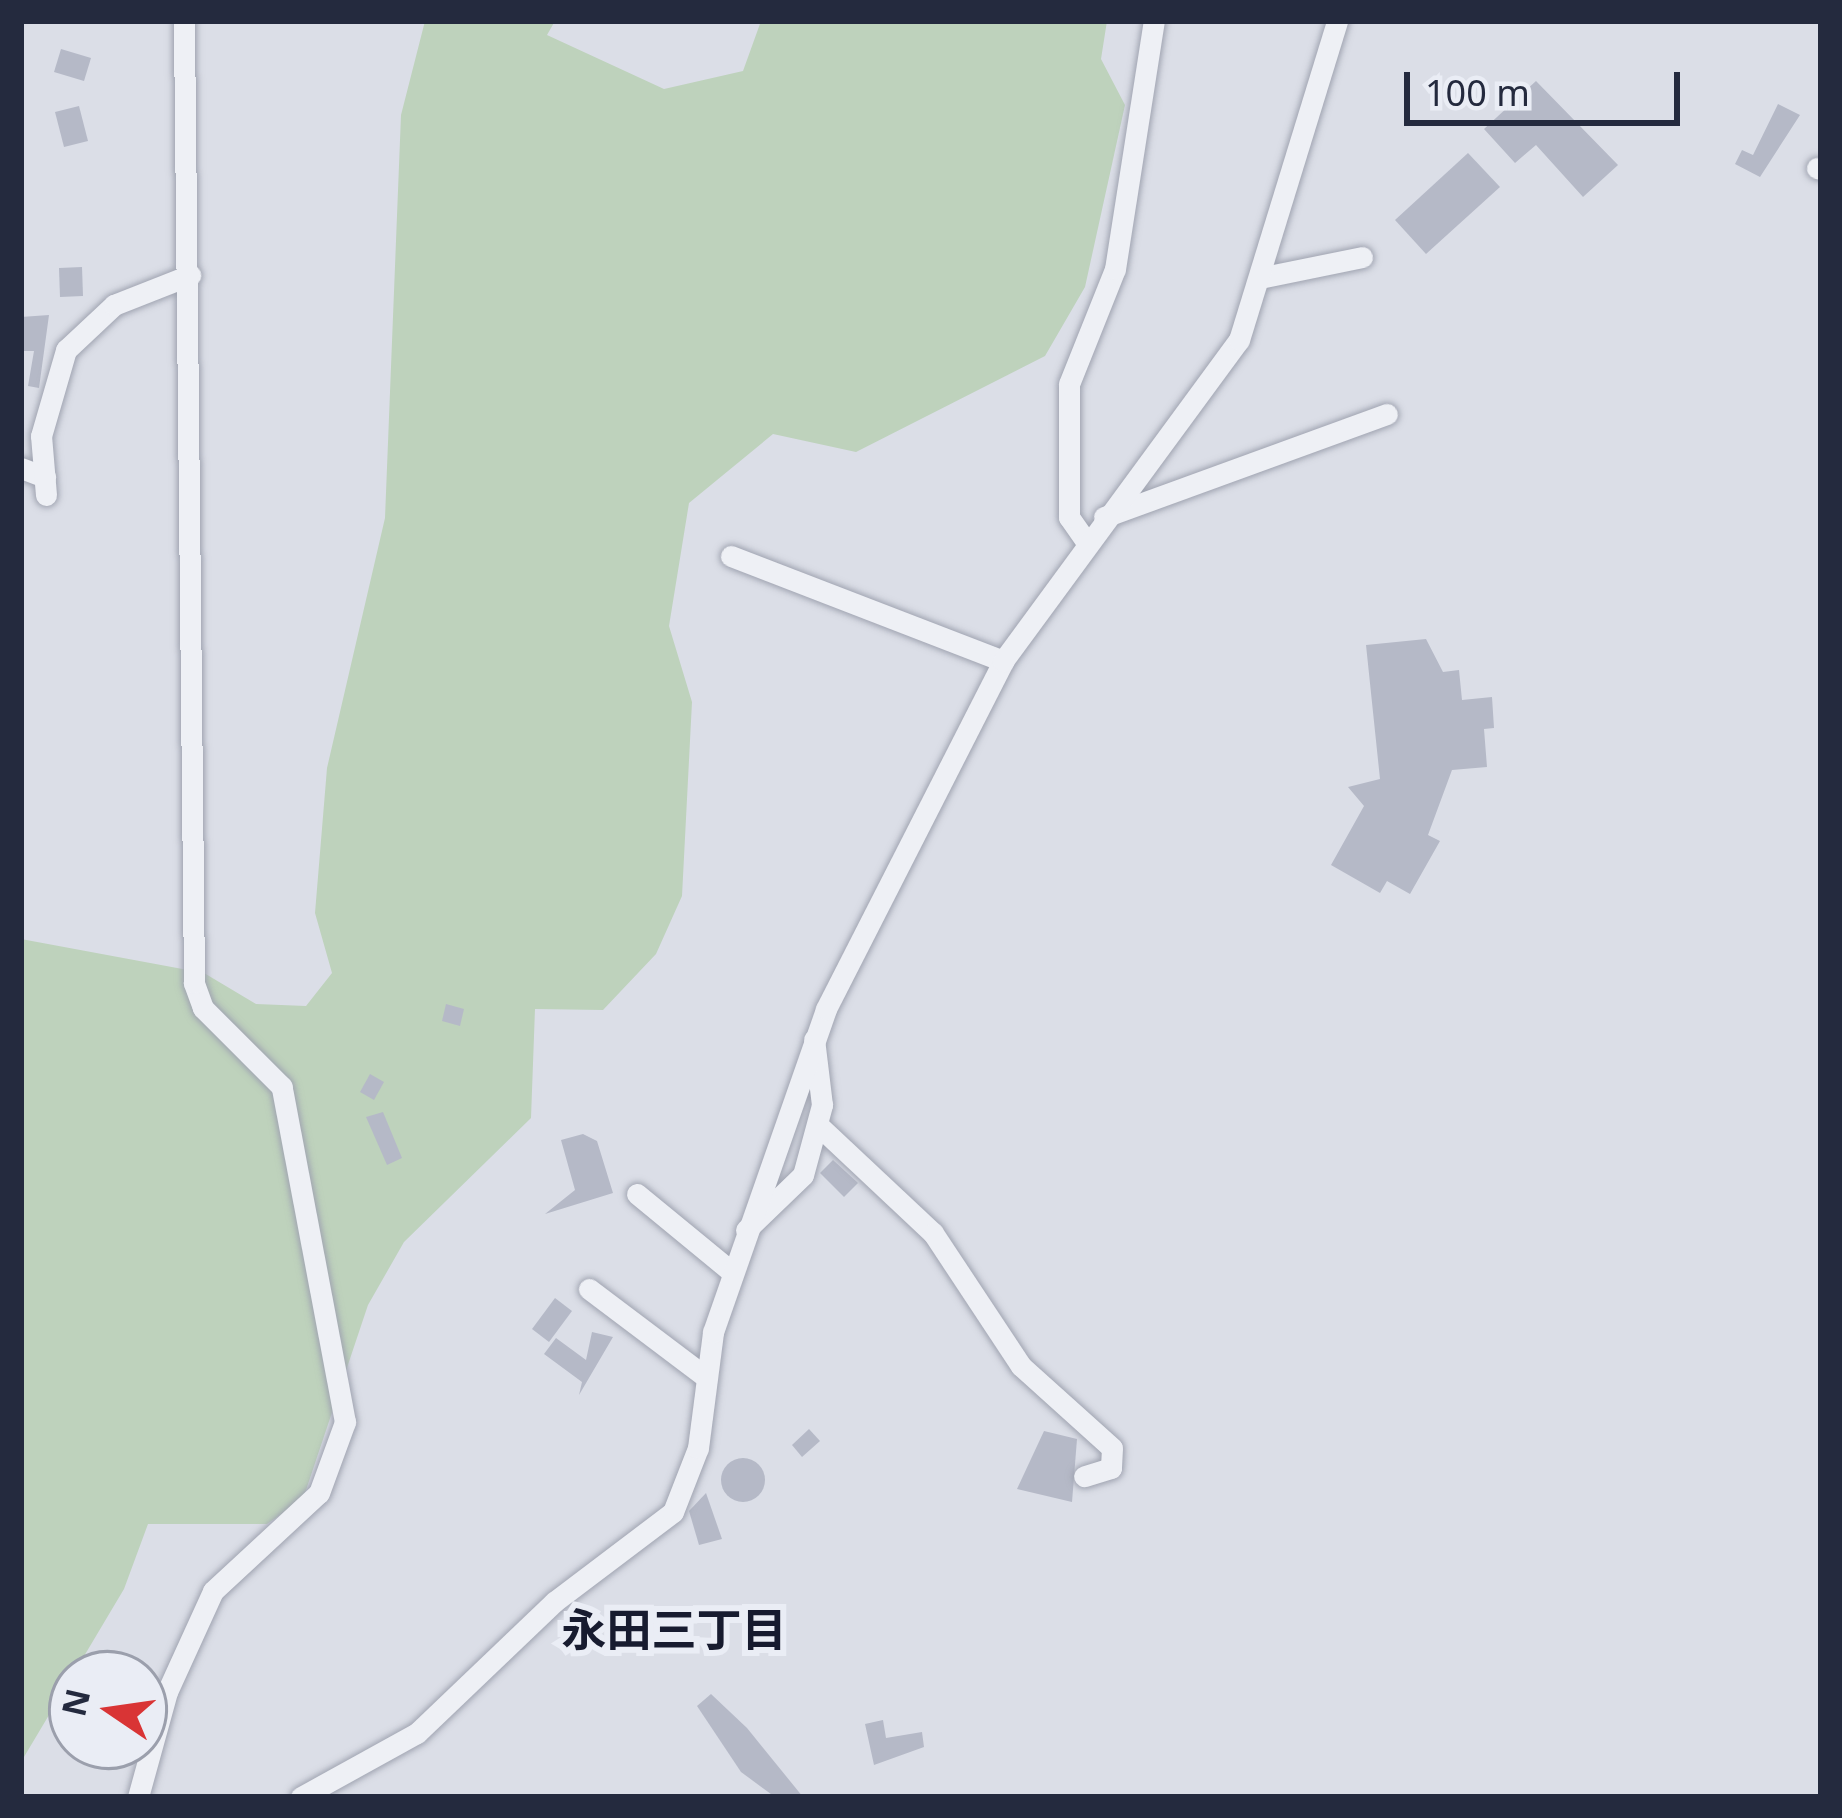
<!DOCTYPE html>
<meta charset="utf-8">
<style>
body{margin:0}
#map{position:relative;width:1842px;height:1818px;overflow:hidden;background:#dbdee7;font-family:"Noto Sans","Noto Sans JP",sans-serif}
div>[style]{position:absolute}
.green>*{inset:0;background:#bed2bc}
.building>*{inset:0;background:#b5b9c7}
.round{border-radius:50%}
.roads{filter:drop-shadow(0 0 3px #a0a4b1) drop-shadow(0 0 3px #a0a4b1)}
.minor>*{height:21px;margin:-10.5px;padding:0 10.5px;transform-origin:10.5px;border-radius:10.5px;background:#eef0f5}
span{translate:-50% -50%;white-space:nowrap;text-align:center;line-height:1.15;-webkit-text-stroke:12px #eaedf5;paint-order:stroke}
.neighbourhood-label{font-size:45px;color:#171b2f;font-weight:700}
.frame{position:absolute;inset:0;border:24px solid #242a3e;pointer-events:none}
.north{position:absolute;left:48px;top:1650px;width:120px;height:120px;box-sizing:border-box;background:#eaedf5;border:3px solid #9b9fac;border-radius:50%;rotate:283deg;font-size:33px;font-weight:700;line-height:48px;text-align:center;color:#242a3e}
.north::after{content:'';display:block;margin:auto;width:42px;height:54px;background:#d93435;clip-path:polygon(50% 0,100% 100%,50% 72%,0 100%)}
.scale{position:absolute;left:1404px;top:72px;width:276px;height:54px;box-sizing:border-box;border:6px solid #242a3e;border-top:0;padding-left:15px;font-size:36px;line-height:42px;white-space:nowrap;color:#242a3e;-webkit-text-stroke:9px #eaedf5;paint-order:stroke}
</style>
<div id="map">
<div class="green">
<div style="clip-path:polygon(425px 21px,555px 21px,547px 35px,664px 89px,743px 71px,761px 21px,1107px 21px,1101px 59px,1125px 105px,1085px 287px,1045px 356px,856px 452px,773px 434px,689px 503px,669px 626px,692px 702px,682px 896px,656px 954px,603px 1010px,535px 1009px,531px 1118px,404px 1242px,368px 1305px,303px 1499px,267px 1524px,148px 1524px,124px 1589px,21px 1762px,21px 939px,204px 973px,256px 1004px,306px 1006px,332px 973px,315px 913px,327px 768px,385px 518px,401px 115px)"></div>
</div>
<div class="building">
<div style="clip-path:polygon(61px 49px,91px 58px,84px 81px,54px 72px)"></div>
<div style="clip-path:polygon(1536px 81px,1618px 165px,1583px 197px,1536px 145px,1515px 163px,1484px 129px)"></div>
<div style="clip-path:polygon(1778px 104px,1800px 115px,1760px 177px,1735px 164px,1742px 150px,1753px 155px)"></div>
<div style="clip-path:polygon(79px 106px,88px 141px,64px 147px,55px 112px)"></div>
<div style="clip-path:polygon(1468px 153px,1500px 187px,1426px 254px,1395px 220px)"></div>
<div style="clip-path:polygon(82px 267px,83px 296px,60px 297px,59px 268px)"></div>
<div style="clip-path:polygon(49px 315px,39px 388px,28px 386px,34px 351px,21px 351px,21px 317px)"></div>
<div style="clip-path:polygon(1426px 639px,1443px 672px,1459px 670px,1462px 700px,1492px 697px,1494px 728px,1484px 729px,1487px 767px,1452px 770px,1428px 835px,1440px 841px,1410px 894px,1387px 881px,1380px 893px,1331px 865px,1364px 806px,1348px 787px,1380px 779px,1366px 645px)"></div>
<div style="clip-path:polygon(446px 1004px,464px 1009px,460px 1026px,442px 1021px)"></div>
<div style="clip-path:polygon(370px 1074px,384px 1082px,374px 1100px,360px 1092px)"></div>
<div style="clip-path:polygon(383px 1112px,402px 1158px,387px 1165px,366px 1117px)"></div>
<div style="clip-path:polygon(583px 1134px,597px 1141px,613px 1193px,545px 1214px,575px 1190px,561px 1140px)"></div>
<div style="clip-path:polygon(833px 1160px,858px 1183px,844px 1197px,820px 1173px)"></div>
<div style="clip-path:polygon(555px 1298px,572px 1311px,549px 1342px,532px 1329px)"></div>
<div style="clip-path:polygon(592px 1332px,613px 1337px,579px 1395px,582px 1382px,544px 1354px,556px 1338px,586px 1360px)"></div>
<div style="clip-path:polygon(809px 1429px,820px 1441px,802px 1457px,792px 1445px)"></div>
<div style="clip-path:polygon(1044px 1431px,1077px 1439px,1072px 1502px,1017px 1489px)"></div>
<div class="round" style="left:721px;top:1458px;width:44px;height:44px"></div>
<div style="clip-path:polygon(706px 1493px,722px 1539px,699px 1545px,689px 1511px)"></div>
<div style="clip-path:polygon(711px 1694px,747px 1728px,803px 1797px,775px 1797px,741px 1772px,697px 1706px)"></div>
<div style="clip-path:polygon(883px 1720px,886px 1738px,922px 1732px,924px 1747px,874px 1765px,865px 1724px)"></div>
</div>
<div class="roads">
<div class="minor">
<div style="left:1817px;top:168px;width:4px;rotate:14deg"></div>
<div style="left:1264px;top:277px;width:100px;rotate:-11.5deg"></div>
<div style="left:21px;top:468px;width:26px;rotate:21deg"></div>
<div style="left:46px;top:495px;width:59px;rotate:-94.8deg"></div>
<div style="left:41px;top:436px;width:90px;rotate:-73.8deg"></div>
<div style="left:66px;top:350px;width:66px;rotate:-43.2deg"></div>
<div style="left:114px;top:305px;width:82px;rotate:-21.5deg"></div>
<div style="left:1104px;top:517px;width:301px;rotate:-20deg"></div>
<div style="left:1085px;top:540px;width:28px;rotate:-125deg"></div>
<div style="left:1069px;top:517px;width:133px;rotate:-90deg"></div>
<div style="left:1069px;top:384px;width:124px;rotate:-68.2deg"></div>
<div style="left:1115px;top:269px;width:251px;rotate:-81.1deg"></div>
<div style="left:731px;top:556px;width:292px;rotate:21.1deg"></div>
<div style="left:819px;top:1126px;width:156px;rotate:43.2deg"></div>
<div style="left:933px;top:1233px;width:159px;rotate:56.5deg"></div>
<div style="left:1021px;top:1366px;width:122px;rotate:42deg"></div>
<div style="left:1112px;top:1448px;width:20px;rotate:93deg"></div>
<div style="left:1111px;top:1468px;width:28px;rotate:163deg"></div>
<div style="left:637px;top:1194px;width:123px;rotate:39.4deg"></div>
<div style="left:746px;top:1230px;width:79px;rotate:-44deg"></div>
<div style="left:803px;top:1175px;width:73px;rotate:-74.8deg"></div>
<div style="left:822px;top:1105px;width:66px;rotate:-96.9deg"></div>
<div style="left:589px;top:1289px;width:143px;rotate:37deg"></div>
<div style="left:138px;top:1797px;width:109px;rotate:-74.6deg"></div>
<div style="left:167px;top:1692px;width:111px;rotate:-65.5deg"></div>
<div style="left:213px;top:1591px;width:144px;rotate:-42.8deg"></div>
<div style="left:319px;top:1493px;width:76px;rotate:-69.9deg"></div>
<div style="left:345px;top:1422px;width:341px;rotate:-100.7deg"></div>
<div style="left:282px;top:1087px;width:112px;rotate:-135deg"></div>
<div style="left:203px;top:1008px;width:27px;rotate:-110deg"></div>
<div style="left:194px;top:983px;width:962px;rotate:-90.6deg"></div>
<div style="left:301px;top:1797px;width:132px;rotate:-28.9deg"></div>
<div style="left:417px;top:1733px;width:190px;rotate:-43.7deg"></div>
<div style="left:554px;top:1602px;width:149px;rotate:-37.1deg"></div>
<div style="left:673px;top:1512px;width:69px;rotate:-68.7deg"></div>
<div style="left:698px;top:1448px;width:117px;rotate:-82.6deg"></div>
<div style="left:713px;top:1332px;width:342px;rotate:-70.7deg"></div>
<div style="left:826px;top:1009px;width:390px;rotate:-63deg"></div>
<div style="left:1003px;top:661px;width:398px;rotate:-53.7deg"></div>
<div style="left:1239px;top:340px;width:334px;rotate:-72.9deg"></div>
</div>
</div>
<div class="neighbourhood-label">
<span style="left:674px;top:1629px">永田三丁目</span>
</div>
<div class="frame"></div>
<div class="north">N</div>
<div class="scale">100 m</div>
</div>
